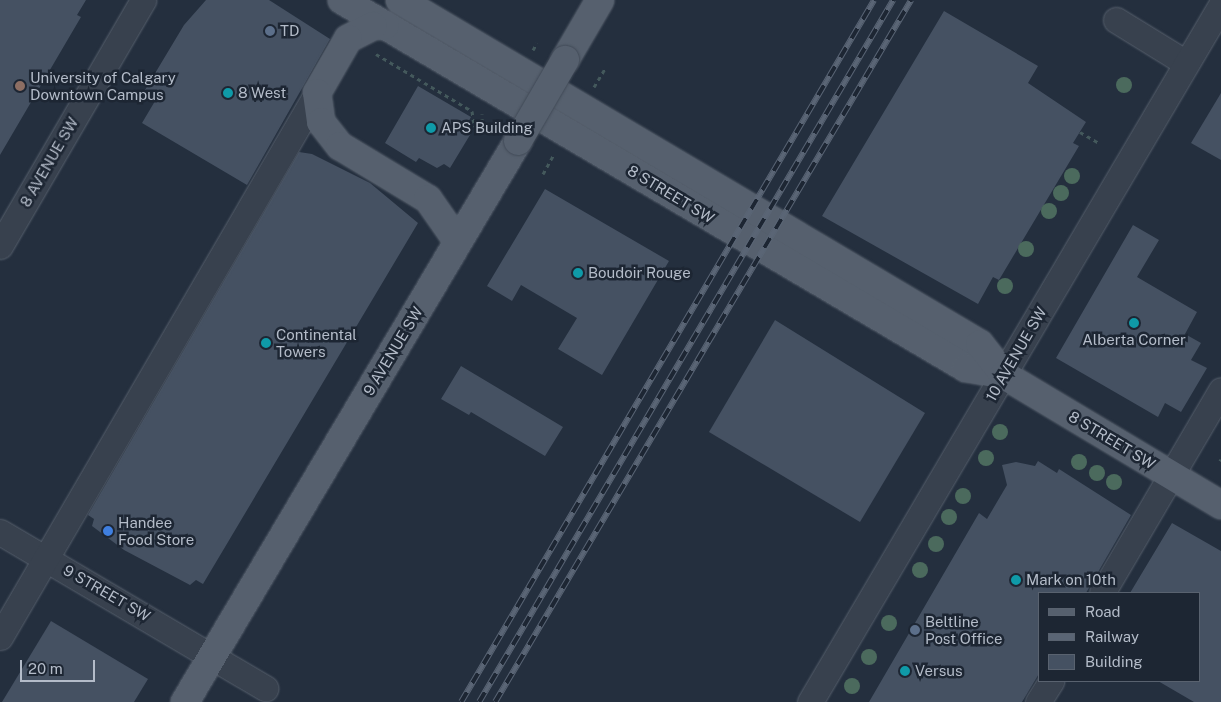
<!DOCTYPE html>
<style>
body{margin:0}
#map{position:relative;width:1221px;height:702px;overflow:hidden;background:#242f3e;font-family:"Public Sans",sans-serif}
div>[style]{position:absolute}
.building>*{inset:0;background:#455162}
.path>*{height:3px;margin-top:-1.5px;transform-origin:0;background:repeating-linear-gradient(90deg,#44595c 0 4px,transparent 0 8px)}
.roads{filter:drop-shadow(0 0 1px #565f6c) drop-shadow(0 0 1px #565f6c)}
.minor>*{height:25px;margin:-12.5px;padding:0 12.5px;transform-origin:12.5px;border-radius:12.5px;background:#38414e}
.major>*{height:28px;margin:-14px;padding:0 14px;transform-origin:14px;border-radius:14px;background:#56606e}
.rail>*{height:5.5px;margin-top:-2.75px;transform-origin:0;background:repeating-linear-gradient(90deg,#1d2633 0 11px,#5a6575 0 22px);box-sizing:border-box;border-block:1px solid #5a6575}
.bridges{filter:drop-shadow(0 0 1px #414a57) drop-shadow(0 0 1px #414a57)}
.major-bridge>*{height:28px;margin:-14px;padding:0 14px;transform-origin:14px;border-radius:14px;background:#56606e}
.trees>*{width:16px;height:16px;margin:-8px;border-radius:50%;background:#4b6a5d}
.dots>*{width:14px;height:14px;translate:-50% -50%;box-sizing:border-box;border:2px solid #1d2633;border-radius:50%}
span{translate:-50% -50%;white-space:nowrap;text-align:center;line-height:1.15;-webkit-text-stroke:5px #1d2633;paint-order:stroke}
.poi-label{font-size:15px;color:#b4bcc9}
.left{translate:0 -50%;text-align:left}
.street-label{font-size:15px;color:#b4bcc9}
.legend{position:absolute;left:1038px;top:592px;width:162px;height:90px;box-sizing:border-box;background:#1d2633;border:1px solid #59626f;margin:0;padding:6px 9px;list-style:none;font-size:15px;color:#b4bcc9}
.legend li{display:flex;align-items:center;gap:10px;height:25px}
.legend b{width:25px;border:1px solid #59626f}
.scale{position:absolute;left:20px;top:660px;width:75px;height:22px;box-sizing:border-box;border:2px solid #b4bcc9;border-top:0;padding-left:6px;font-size:15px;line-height:18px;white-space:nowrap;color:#b4bcc9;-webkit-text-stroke:4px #1d2633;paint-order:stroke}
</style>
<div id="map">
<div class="building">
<div style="clip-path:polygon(0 0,86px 0,77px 15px,81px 17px,0 155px)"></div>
<div style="clip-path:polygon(206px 0,269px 0,330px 39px,247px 185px,142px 123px,158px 96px,145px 90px,184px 25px)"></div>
<div style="clip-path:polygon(944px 11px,1038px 66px,1028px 83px,1086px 122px,1073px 143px,1079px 146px,999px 280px,993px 277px,978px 304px,822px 216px)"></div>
<div style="clip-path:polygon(418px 86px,471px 117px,466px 126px,473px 130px,450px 168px,444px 164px,437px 168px,419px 158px,416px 162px,385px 143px)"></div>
<div style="clip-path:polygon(1221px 93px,1221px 160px,1191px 143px)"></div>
<div style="clip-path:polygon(299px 152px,312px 154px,370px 183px,418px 223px,203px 584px,196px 580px,190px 585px,124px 550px,92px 526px,94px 519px,88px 515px)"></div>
<div style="clip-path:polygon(545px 189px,669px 261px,602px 375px,558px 349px,577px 318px,521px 285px,512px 301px,487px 286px)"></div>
<div style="clip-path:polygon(1133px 225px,1159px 240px,1137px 277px,1197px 312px,1185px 334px,1201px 343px,1191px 360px,1207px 368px,1181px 412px,1165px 403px,1158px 417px,1056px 358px)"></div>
<div style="clip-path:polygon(775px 320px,925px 413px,860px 522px,709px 432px)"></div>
<div style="clip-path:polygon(461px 366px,563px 427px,545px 456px,471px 412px,469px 415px,441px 399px)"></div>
<div style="clip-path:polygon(1038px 461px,1057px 473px,1059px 469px,1131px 515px,1086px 593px,1040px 593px,1040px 672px,1022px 702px,869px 702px,979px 513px,987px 519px,1007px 485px,1002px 465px,1016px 462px,1035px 466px)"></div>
<div style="clip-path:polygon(1172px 523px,1221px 551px,1221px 702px,1194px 702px,1158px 681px,1200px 681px,1200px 593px,1130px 593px)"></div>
<div style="clip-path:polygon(51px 621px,148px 679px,134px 702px,2px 702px)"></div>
</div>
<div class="path">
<div style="left:533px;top:50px;width:8px;rotate:-60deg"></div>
<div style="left:376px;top:54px;width:112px;rotate:30.7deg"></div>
<div style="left:472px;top:111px;width:14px;rotate:82deg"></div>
<div style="left:474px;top:125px;width:14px;rotate:39deg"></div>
<div style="left:594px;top:87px;width:23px;rotate:-59deg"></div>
<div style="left:482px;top:130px;width:16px;rotate:-90deg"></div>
<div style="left:1080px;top:132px;width:22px;rotate:30deg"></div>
<div style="left:543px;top:174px;width:23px;rotate:-61deg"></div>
<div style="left:1220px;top:461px;width:2px;rotate:-63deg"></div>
</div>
<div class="roads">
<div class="minor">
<div style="left:1116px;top:20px;width:82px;rotate:31.6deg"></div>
<div style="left:0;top:246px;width:285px;rotate:-59.8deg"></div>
<div style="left:0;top:532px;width:308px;rotate:30.5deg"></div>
<div style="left:1102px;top:593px;width:235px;rotate:-59.6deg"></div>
<div style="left:0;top:637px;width:630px;rotate:-59.77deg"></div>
<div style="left:810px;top:702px;width:809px;rotate:-59.47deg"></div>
<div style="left:1038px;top:702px;width:25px;rotate:-58deg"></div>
</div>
<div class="major">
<div style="left:342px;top:0;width:724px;rotate:30.53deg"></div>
<div style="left:966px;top:368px;width:39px;rotate:10deg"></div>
<div style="left:400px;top:0;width:674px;rotate:30.67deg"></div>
<div style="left:980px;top:344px;width:39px;rotate:52deg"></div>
<div style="left:1004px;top:375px;width:253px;rotate:30.9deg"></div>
<div style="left:385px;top:25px;width:12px;rotate:175deg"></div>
<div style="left:373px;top:26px;width:28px;rotate:153deg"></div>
<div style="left:348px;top:39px;width:62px;rotate:119.9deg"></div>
<div style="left:317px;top:93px;width:29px;rotate:82deg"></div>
<div style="left:321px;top:122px;width:31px;rotate:52deg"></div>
<div style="left:340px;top:146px;width:103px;rotate:31.1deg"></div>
<div style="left:428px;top:199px;width:52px;rotate:55.1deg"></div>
<div style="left:565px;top:60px;width:69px;rotate:-59.7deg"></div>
<div style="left:185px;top:702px;width:652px;rotate:-59.31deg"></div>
</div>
</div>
<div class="rail">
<div style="left:461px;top:702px;width:814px;rotate:-59.53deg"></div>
<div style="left:479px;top:702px;width:815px;rotate:-59.47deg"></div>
<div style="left:495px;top:702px;width:816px;rotate:-59.35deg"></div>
</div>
<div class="bridges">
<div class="major-bridge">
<div style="left:518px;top:141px;width:94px;rotate:-59.9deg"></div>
</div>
</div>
<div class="trees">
<div style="left:1124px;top:85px"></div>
<div style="left:1072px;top:176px"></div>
<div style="left:1061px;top:193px"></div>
<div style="left:1049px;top:211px"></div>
<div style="left:1026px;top:249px"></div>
<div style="left:1005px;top:286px"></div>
<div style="left:1000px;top:432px"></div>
<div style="left:986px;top:458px"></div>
<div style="left:1079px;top:462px"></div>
<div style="left:1097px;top:473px"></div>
<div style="left:1114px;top:482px"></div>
<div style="left:963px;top:496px"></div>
<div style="left:949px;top:517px"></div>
<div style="left:936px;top:544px"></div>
<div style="left:920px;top:570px"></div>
<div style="left:889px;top:623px"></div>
<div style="left:869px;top:657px"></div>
<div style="left:852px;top:686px"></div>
</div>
<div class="dots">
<div style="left:270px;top:31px;background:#5c6f8a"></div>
<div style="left:20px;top:86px;background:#8d6e63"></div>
<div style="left:228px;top:93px;background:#0f9aa8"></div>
<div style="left:431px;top:128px;background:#0f9aa8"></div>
<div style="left:578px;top:273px;background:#0f9aa8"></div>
<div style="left:1134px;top:323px;background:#0f9aa8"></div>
<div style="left:266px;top:343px;background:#0f9aa8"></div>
<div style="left:108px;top:531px;background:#3f7fe0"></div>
<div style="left:1016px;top:580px;background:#0f9aa8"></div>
<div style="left:915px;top:630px;background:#5c6f8a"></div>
<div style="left:905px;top:671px;background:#0f9aa8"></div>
</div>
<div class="poi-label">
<span class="left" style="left:280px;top:31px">TD</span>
<span class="left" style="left:30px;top:86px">University of Calgary<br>Downtown Campus</span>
<span class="left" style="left:238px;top:93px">8 West</span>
<span class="left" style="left:441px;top:128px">APS Building</span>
<span class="left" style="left:588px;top:273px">Boudoir Rouge</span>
<span class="left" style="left:276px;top:343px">Continental<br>Towers</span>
<span style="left:1134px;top:340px">Alberta Corner</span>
<span class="left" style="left:118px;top:531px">Handee<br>Food Store</span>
<span class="left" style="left:1026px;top:580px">Mark on 10th</span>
<span class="left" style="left:925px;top:630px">Beltline<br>Post Office</span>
<span class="left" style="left:915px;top:671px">Versus</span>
</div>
<div class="street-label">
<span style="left:49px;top:162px;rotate:-60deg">8 AVENUE SW</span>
<span style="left:671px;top:194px;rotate:31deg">8 STREET SW</span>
<span style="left:393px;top:351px;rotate:-59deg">9 AVENUE SW</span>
<span style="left:1016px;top:354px;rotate:-60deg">10 AVENUE SW</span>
<span style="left:1112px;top:440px;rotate:31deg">8 STREET SW</span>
<span style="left:107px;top:593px;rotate:30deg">9 STREET SW</span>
</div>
<ul class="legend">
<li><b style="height:6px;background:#56606e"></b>Road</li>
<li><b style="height:6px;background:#5a6575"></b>Railway</li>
<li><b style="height:14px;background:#455162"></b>Building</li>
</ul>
<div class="scale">20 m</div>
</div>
